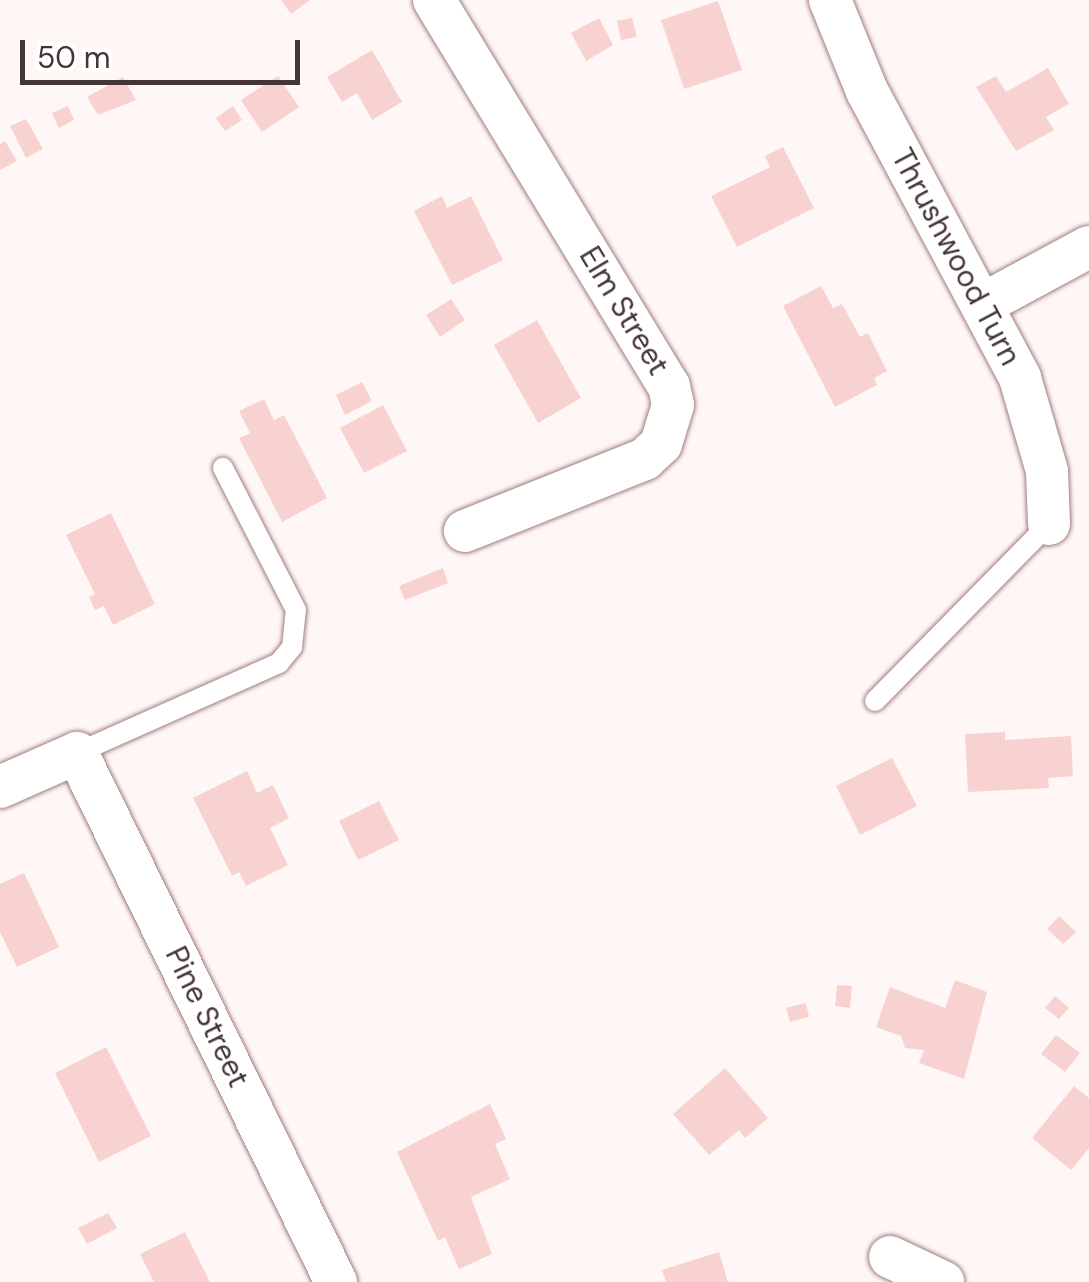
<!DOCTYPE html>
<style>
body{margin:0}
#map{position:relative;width:1089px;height:1282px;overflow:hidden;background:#fff7f6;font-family:"DM Sans",sans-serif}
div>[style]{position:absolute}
.building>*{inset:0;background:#f8d2d1}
.roads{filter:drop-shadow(0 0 2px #a07d7c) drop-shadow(0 0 2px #a07d7c)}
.service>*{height:20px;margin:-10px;padding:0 10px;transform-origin:10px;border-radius:10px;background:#fff}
.minor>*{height:42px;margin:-21px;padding:0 21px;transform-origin:21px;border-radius:21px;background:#fff}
span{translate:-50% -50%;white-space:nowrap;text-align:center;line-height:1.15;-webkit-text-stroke:10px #fff;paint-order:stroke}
.street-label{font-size:30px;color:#453635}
.scale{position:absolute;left:20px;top:40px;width:280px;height:45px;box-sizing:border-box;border:5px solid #453635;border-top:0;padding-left:12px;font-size:30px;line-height:35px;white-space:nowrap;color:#453635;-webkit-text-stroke:8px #fff;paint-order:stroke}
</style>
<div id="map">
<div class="building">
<div style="clip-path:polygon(281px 0,310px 0,291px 14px)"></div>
<div style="clip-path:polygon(718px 1px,742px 70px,684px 89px,661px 20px)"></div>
<div style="clip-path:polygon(599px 18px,613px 45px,586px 61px,571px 33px)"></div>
<div style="clip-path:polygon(632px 18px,637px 37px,621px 40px,617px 21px)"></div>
<div style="clip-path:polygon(372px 50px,402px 102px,372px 120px,357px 93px,342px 102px,327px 77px)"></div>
<div style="clip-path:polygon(1048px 68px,1069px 104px,1046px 117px,1054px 130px,1016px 151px,976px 87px,996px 76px,1006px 92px)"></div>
<div style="clip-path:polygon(278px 76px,299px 107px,262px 132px,241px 100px)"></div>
<div style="clip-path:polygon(123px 77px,136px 100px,98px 115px,87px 97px)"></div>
<div style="clip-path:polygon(68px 106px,74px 120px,59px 128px,52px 113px)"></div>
<div style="clip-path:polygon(233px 106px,242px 120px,225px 131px,216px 118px)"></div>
<div style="clip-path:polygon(26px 119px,43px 149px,26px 158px,10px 126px)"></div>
<div style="clip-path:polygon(5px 141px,17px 161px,0 170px,0 144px)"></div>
<div style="clip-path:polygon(783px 147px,814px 208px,737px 247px,711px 196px,770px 167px,765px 156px)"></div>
<div style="clip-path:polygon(442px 196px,447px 208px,471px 196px,503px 260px,452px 285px,414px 211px)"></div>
<div style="clip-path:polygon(821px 286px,833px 308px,842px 304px,860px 337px,868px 333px,887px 371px,874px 378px,877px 385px,835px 407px,783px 306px)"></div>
<div style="clip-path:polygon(451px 299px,465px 320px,440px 337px,426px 315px)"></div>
<div style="clip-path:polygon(537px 320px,581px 398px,538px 423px,494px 345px)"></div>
<div style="clip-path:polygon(362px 382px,372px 401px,345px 415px,336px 395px)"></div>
<div style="clip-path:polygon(264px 399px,274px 420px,284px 415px,327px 498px,282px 522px,239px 438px,250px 433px,239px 411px)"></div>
<div style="clip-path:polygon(383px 405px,407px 451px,364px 473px,340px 428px)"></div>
<div style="clip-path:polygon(111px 513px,155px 604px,113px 625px,104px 606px,95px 610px,89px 597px,95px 594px,66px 535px)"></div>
<div style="clip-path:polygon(443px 568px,448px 583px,405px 600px,399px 586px)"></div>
<div style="clip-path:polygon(1005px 732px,1005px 740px,1071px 736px,1073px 776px,1048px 778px,1049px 788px,968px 792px,965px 734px)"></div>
<div style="clip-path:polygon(892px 758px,917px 806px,860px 835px,836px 786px)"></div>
<div style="clip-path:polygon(247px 771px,257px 793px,273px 785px,289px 818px,270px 828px,288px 865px,246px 886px,239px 872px,232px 876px,193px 798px)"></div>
<div style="clip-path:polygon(379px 801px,399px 840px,358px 860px,339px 821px)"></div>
<div style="clip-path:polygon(24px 873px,59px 947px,17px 967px,0 932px,0 884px)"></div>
<div style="clip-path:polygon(1059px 916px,1076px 932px,1063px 944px,1047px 929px)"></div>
<div style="clip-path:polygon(955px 980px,987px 992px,964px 1079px,919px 1063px,924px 1050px,905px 1048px,901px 1036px,876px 1027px,890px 987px,945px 1008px)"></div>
<div style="clip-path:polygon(837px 985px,852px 986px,850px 1008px,835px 1006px)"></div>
<div style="clip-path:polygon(1055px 996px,1069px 1008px,1059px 1019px,1045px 1008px)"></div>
<div style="clip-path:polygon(806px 1003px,809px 1017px,790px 1022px,786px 1008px)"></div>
<div style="clip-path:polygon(1056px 1035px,1080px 1053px,1065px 1072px,1041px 1054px)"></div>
<div style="clip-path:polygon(106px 1047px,151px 1136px,99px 1162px,55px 1073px)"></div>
<div style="clip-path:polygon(725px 1068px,768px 1118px,745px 1138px,739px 1130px,709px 1155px,673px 1114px)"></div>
<div style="clip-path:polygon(1074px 1086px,1089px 1098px,1089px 1148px,1071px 1170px,1032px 1138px)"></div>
<div style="clip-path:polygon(490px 1104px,506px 1139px,495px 1144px,510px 1179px,471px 1197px,492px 1254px,459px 1269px,445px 1237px,438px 1241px,397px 1152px)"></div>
<div style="clip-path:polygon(108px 1213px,117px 1228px,87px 1244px,78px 1228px)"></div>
<div style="clip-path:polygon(185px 1232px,210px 1282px,154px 1282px,140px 1254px)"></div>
<div style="clip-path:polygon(719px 1252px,728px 1282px,666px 1282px,662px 1270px)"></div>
</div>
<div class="roads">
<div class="service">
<div style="left:875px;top:701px;width:248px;rotate:-45.5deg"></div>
<div style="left:77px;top:753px;width:221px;rotate:-24deg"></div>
<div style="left:279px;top:663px;width:21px;rotate:-51deg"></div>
<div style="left:292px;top:647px;width:37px;rotate:-84deg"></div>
<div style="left:296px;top:610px;width:160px;rotate:-117.2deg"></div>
</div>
<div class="minor">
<div style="left:434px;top:0;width:452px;rotate:58.7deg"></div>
<div style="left:669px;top:386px;width:19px;rotate:78deg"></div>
<div style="left:673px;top:405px;width:41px;rotate:107.1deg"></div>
<div style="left:661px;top:444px;width:22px;rotate:137deg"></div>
<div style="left:645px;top:459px;width:194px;rotate:158.2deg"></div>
<div style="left:830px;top:0;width:98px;rotate:67.9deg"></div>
<div style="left:867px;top:91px;width:325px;rotate:61.9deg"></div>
<div style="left:1020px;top:378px;width:97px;rotate:73.8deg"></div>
<div style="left:1047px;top:471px;width:53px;rotate:87.8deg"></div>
<div style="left:983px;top:304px;width:120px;rotate:-28.3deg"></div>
<div style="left:0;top:787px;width:84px;rotate:-23.8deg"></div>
<div style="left:77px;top:753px;width:589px;rotate:63.91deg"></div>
<div style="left:890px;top:1257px;width:59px;rotate:25.3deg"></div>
</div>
</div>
<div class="street-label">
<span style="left:956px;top:257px;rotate:62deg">Thrushwood Turn</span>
<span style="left:624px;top:311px;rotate:59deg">Elm Street</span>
<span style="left:207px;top:1017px;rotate:64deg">Pine Street</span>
</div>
<div class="scale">50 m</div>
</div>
